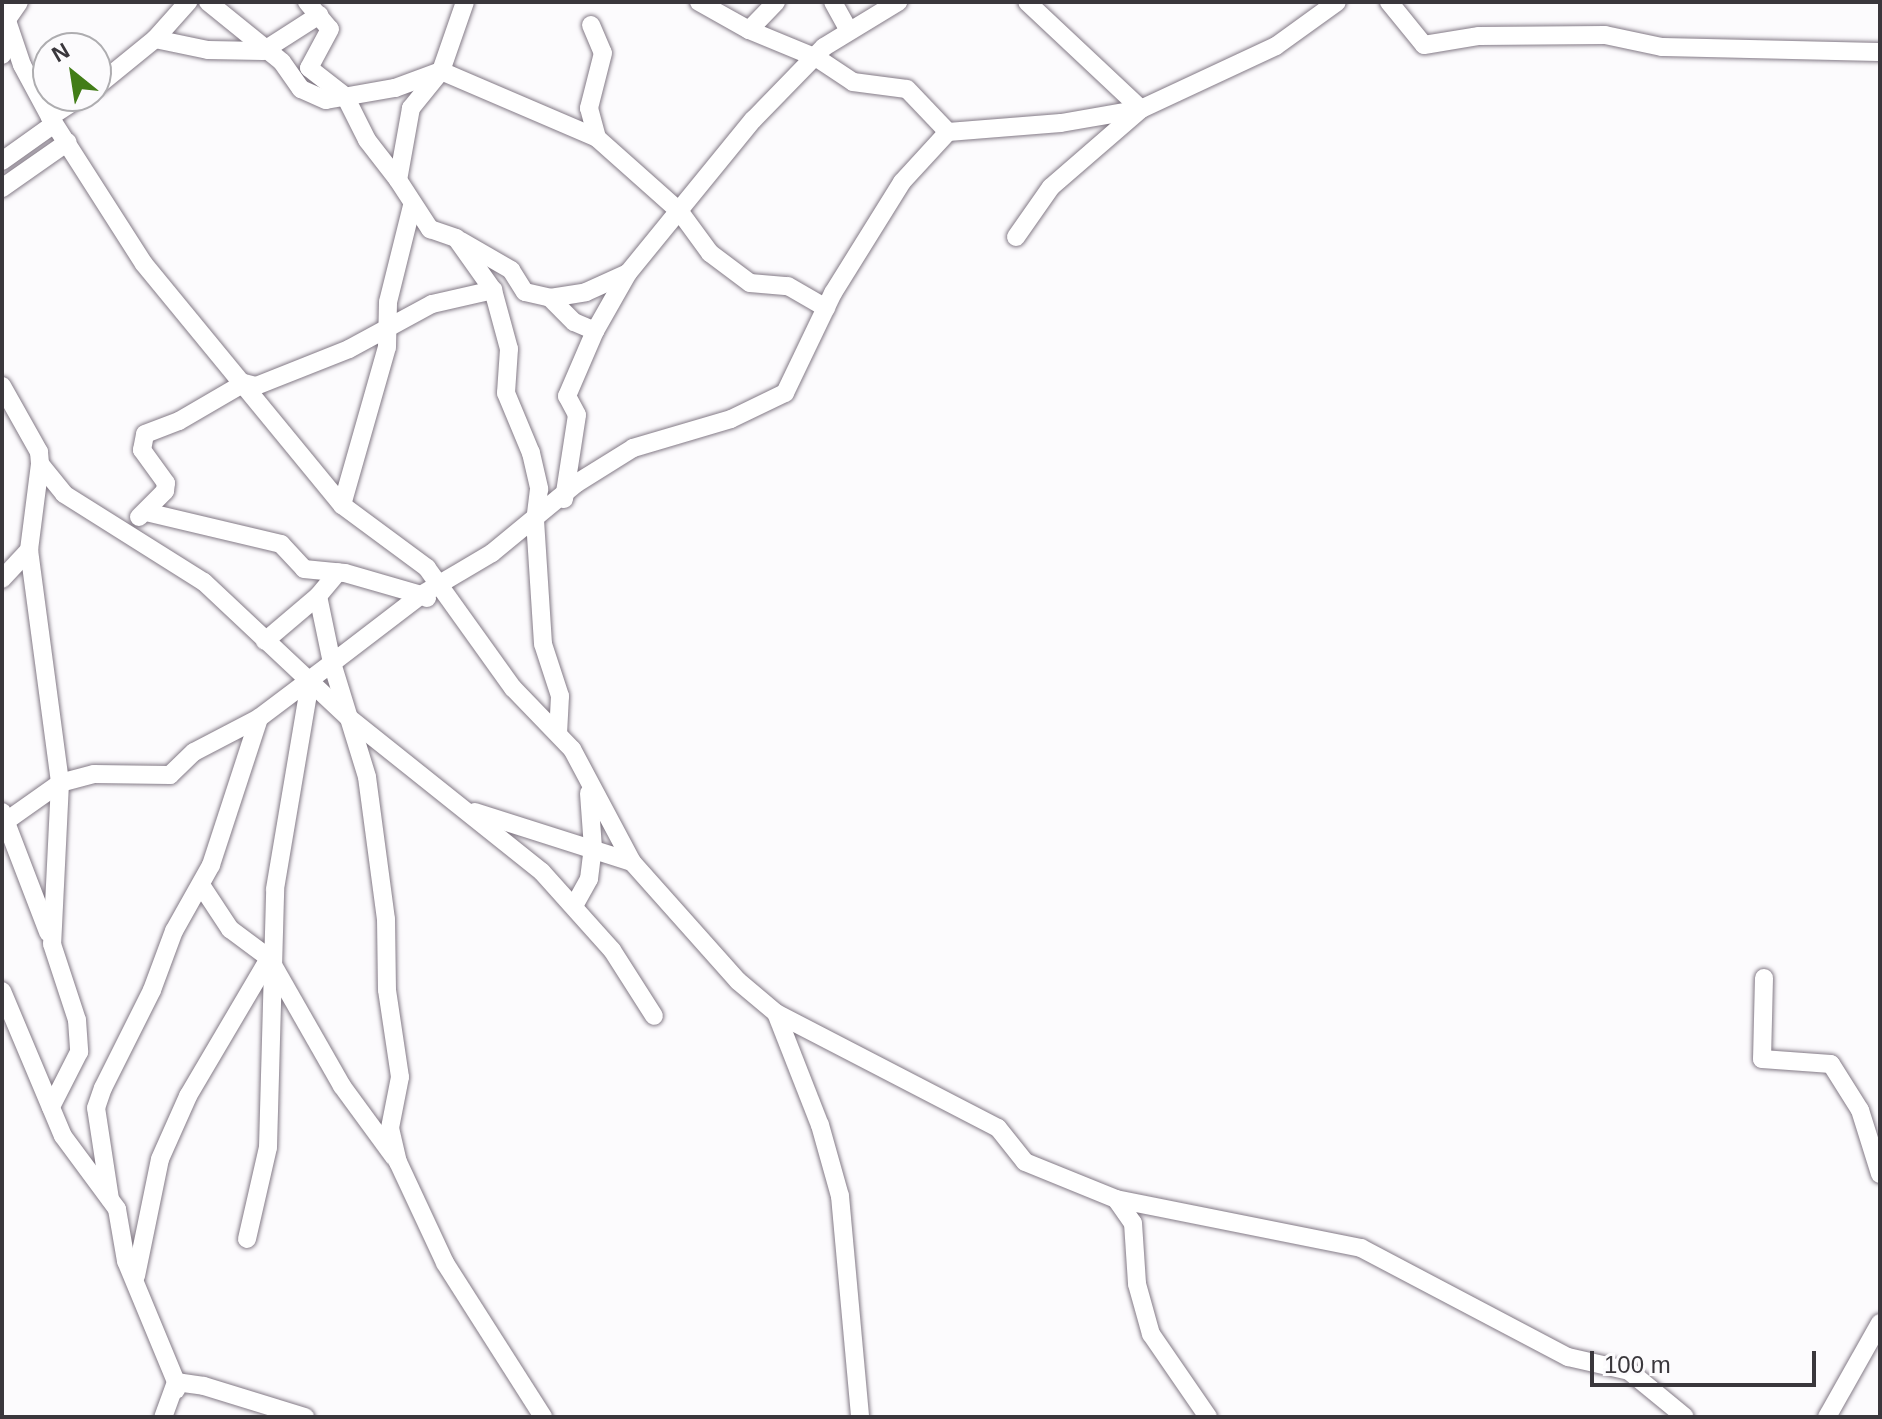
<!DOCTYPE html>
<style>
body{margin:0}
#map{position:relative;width:1882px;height:1419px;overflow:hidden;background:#fcfbfd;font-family:Arial,sans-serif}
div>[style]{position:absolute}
.roads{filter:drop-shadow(0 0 2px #837a86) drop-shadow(0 0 2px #837a86)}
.minor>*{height:18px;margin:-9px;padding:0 9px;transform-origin:9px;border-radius:9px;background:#fff}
span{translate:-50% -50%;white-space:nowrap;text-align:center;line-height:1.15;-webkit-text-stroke:7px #fcfbfd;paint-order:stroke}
.frame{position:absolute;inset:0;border:4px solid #3a373c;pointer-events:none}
.north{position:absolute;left:32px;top:32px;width:80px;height:80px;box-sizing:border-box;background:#fcfbfd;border:2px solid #aeadb0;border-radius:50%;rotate:330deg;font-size:22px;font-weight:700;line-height:32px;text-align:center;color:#3a373c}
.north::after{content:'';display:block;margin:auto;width:28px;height:36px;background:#427d17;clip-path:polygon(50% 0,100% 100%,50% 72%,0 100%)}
.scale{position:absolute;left:1590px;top:1351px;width:226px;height:36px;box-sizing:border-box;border:4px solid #3a373c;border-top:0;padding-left:10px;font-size:24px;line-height:28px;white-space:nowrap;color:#3a373c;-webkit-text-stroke:6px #fcfbfd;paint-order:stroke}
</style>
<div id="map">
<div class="roads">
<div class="minor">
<div style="left:208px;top:2px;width:95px;rotate:39deg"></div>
<div style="left:282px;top:62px;width:33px;rotate:55deg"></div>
<div style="left:301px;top:89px;width:27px;rotate:24deg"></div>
<div style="left:326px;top:100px;width:70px;rotate:-9.9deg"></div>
<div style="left:395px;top:88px;width:49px;rotate:-20.3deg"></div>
<div style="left:441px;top:71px;width:170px;rotate:23.2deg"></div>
<div style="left:597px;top:138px;width:111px;rotate:41.7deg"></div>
<div style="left:680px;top:212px;width:51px;rotate:53.8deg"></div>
<div style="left:710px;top:253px;width:50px;rotate:36.9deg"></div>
<div style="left:750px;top:283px;width:38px;rotate:5deg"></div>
<div style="left:788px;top:286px;width:44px;rotate:30.1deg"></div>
<div style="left:307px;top:2px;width:35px;rotate:50deg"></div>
<div style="left:330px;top:29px;width:44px;rotate:118.3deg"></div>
<div style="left:309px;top:68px;width:46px;rotate:37.9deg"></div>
<div style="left:345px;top:96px;width:49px;rotate:63.4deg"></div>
<div style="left:367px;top:140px;width:51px;rotate:52.2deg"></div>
<div style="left:465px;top:2px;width:73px;rotate:109.2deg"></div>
<div style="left:441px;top:71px;width:48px;rotate:129deg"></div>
<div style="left:411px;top:108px;width:73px;rotate:100.2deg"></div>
<div style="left:398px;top:180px;width:59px;rotate:56.9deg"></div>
<div style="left:430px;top:229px;width:28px;rotate:19deg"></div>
<div style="left:456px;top:238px;width:64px;rotate:54.6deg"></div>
<div style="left:493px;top:290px;width:61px;rotate:74.8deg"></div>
<div style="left:509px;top:349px;width:44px;rotate:93.9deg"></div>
<div style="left:506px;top:393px;width:65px;rotate:67.4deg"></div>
<div style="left:531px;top:453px;width:37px;rotate:77deg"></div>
<div style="left:539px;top:489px;width:31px;rotate:97deg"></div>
<div style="left:535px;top:520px;width:124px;rotate:86.3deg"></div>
<div style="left:543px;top:644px;width:55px;rotate:71.9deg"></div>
<div style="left:560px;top:696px;width:36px;rotate:93deg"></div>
<div style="left:699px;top:2px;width:57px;rotate:29.2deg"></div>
<div style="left:749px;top:30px;width:74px;rotate:22.4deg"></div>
<div style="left:817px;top:58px;width:43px;rotate:33.7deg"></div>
<div style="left:853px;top:82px;width:54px;rotate:7.4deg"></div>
<div style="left:907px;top:89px;width:59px;rotate:46.4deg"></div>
<div style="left:833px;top:2px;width:31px;rotate:61deg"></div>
<div style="left:1389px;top:2px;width:55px;rotate:50.9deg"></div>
<div style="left:1424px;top:45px;width:56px;rotate:-9.3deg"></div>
<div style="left:1479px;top:36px;width:126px;rotate:-0.5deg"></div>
<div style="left:1605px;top:35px;width:58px;rotate:11.9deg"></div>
<div style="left:1662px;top:47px;width:218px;rotate:1.3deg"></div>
<div style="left:2px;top:6px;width:62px;rotate:71.3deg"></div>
<div style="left:22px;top:65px;width:59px;rotate:61.7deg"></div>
<div style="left:50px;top:117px;width:174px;rotate:57.4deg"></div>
<div style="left:144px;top:264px;width:312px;rotate:50.6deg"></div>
<div style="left:342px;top:505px;width:106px;rotate:36.5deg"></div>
<div style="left:427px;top:568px;width:148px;rotate:54.4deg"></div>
<div style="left:513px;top:688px;width:85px;rotate:46deg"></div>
<div style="left:572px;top:749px;width:128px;rotate:62deg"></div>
<div style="left:632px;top:862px;width:159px;rotate:48.3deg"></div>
<div style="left:738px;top:981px;width:50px;rotate:40.1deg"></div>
<div style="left:776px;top:1013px;width:120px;rotate:68.6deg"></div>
<div style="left:820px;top:1125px;width:74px;rotate:74.3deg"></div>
<div style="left:840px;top:1196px;width:222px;rotate:84.8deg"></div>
<div style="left:591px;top:25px;width:30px;rotate:67deg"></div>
<div style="left:603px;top:53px;width:57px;rotate:104.3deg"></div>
<div style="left:589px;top:108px;width:31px;rotate:75deg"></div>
<div style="left:749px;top:30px;width:39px;rotate:-46deg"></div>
<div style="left:155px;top:39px;width:54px;rotate:11.7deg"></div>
<div style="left:208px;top:50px;width:55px;rotate:1deg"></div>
<div style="left:263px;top:51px;width:67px;rotate:-32.7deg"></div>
<div style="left:2px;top:55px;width:37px;rotate:-81deg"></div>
<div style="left:8px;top:18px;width:19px;rotate:-55deg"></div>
<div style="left:96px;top:87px;width:76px;rotate:-39.1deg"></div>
<div style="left:155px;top:39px;width:50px;rotate:-48.3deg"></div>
<div style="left:50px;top:117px;width:38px;rotate:-33deg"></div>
<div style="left:2px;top:161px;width:64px;rotate:-35.4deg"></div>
<div style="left:2px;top:188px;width:80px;rotate:-34.9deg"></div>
<div style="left:1016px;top:237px;width:61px;rotate:-55deg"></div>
<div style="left:1051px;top:187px;width:119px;rotate:-40.9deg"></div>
<div style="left:1141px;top:109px;width:156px;rotate:-136.8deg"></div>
<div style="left:461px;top:241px;width:58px;rotate:30.1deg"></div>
<div style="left:511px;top:270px;width:26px;rotate:58deg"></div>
<div style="left:525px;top:292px;width:26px;rotate:13deg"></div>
<div style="left:550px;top:298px;width:34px;rotate:45deg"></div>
<div style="left:574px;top:322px;width:23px;rotate:23deg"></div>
<div style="left:595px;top:331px;width:71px;rotate:113.3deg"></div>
<div style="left:567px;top:396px;width:21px;rotate:62deg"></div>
<div style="left:577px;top:415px;width:85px;rotate:98.8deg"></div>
<div style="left:550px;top:298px;width:36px;rotate:-9deg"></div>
<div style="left:586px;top:292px;width:46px;rotate:-24.3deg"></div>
<div style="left:628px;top:273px;width:198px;rotate:-50.8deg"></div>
<div style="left:753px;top:120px;width:102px;rotate:-45.8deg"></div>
<div style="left:824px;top:47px;width:87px;rotate:-31.3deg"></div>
<div style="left:595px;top:331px;width:67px;rotate:-60.4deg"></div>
<div style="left:2px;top:386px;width:76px;rotate:60.7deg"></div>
<div style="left:39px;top:452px;width:12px;rotate:85deg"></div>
<div style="left:40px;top:464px;width:38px;rotate:51deg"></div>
<div style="left:64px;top:494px;width:165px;rotate:32.2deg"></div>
<div style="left:204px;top:582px;width:197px;rotate:43.2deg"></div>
<div style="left:348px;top:717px;width:248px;rotate:38.6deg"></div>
<div style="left:542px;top:872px;width:105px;rotate:48.1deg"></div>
<div style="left:612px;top:950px;width:78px;rotate:57.5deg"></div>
<div style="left:40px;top:464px;width:87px;rotate:97.3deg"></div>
<div style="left:29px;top:550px;width:235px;rotate:82.4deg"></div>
<div style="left:60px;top:783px;width:161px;rotate:92.8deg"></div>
<div style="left:52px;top:944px;width:80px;rotate:71.8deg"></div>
<div style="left:77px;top:1020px;width:32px;rotate:86deg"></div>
<div style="left:79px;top:1052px;width:62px;rotate:117deg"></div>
<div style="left:342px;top:505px;width:164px;rotate:-74.1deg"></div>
<div style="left:387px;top:347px;width:45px;rotate:-88.7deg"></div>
<div style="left:388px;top:302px;width:99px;rotate:-76deg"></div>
<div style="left:146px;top:512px;width:139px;rotate:13.3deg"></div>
<div style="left:281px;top:544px;width:34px;rotate:47deg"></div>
<div style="left:304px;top:569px;width:41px;rotate:5.6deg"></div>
<div style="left:345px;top:573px;width:79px;rotate:16.1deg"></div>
<div style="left:421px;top:595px;width:82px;rotate:-30.6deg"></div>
<div style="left:492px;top:553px;width:110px;rotate:-39.5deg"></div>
<div style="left:577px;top:483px;width:66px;rotate:-32deg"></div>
<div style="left:633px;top:448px;width:102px;rotate:-16.5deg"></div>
<div style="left:731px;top:419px;width:60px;rotate:-25.7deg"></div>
<div style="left:785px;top:393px;width:111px;rotate:-64.4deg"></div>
<div style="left:833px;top:293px;width:131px;rotate:-58.1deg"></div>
<div style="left:902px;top:182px;width:68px;rotate:-47.4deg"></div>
<div style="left:948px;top:132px;width:113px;rotate:-4.6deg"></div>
<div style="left:1061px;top:123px;width:81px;rotate:-9.9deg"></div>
<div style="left:1141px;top:109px;width:149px;rotate:-25deg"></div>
<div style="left:1276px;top:46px;width:75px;rotate:-35.8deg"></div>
<div style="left:139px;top:517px;width:37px;rotate:-45deg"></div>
<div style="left:165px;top:491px;width:8px;rotate:-83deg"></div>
<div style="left:166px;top:483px;width:41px;rotate:-126deg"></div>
<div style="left:142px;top:450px;width:16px;rotate:-79deg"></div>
<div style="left:145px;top:434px;width:36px;rotate:-21deg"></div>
<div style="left:179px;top:421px;width:75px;rotate:-30.3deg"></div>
<div style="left:244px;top:383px;width:12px;rotate:14deg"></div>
<div style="left:256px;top:386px;width:100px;rotate:-21.7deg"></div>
<div style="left:349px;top:349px;width:94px;rotate:-28.5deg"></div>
<div style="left:432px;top:304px;width:63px;rotate:-12.9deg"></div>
<div style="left:2px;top:579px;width:40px;rotate:-47deg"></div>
<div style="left:427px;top:598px;width:7px;rotate:-153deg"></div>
<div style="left:421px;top:595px;width:112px;rotate:142.6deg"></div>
<div style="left:332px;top:663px;width:119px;rotate:72.9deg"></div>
<div style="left:367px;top:777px;width:143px;rotate:82.4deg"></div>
<div style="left:386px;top:919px;width:71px;rotate:89.2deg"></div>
<div style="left:387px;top:990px;width:88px;rotate:81.5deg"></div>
<div style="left:400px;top:1077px;width:52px;rotate:101.1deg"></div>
<div style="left:390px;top:1128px;width:35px;rotate:77deg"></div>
<div style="left:398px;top:1162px;width:111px;rotate:65deg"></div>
<div style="left:445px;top:1263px;width:183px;rotate:57.5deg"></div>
<div style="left:265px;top:641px;width:70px;rotate:-40.3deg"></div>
<div style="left:2px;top:812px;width:129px;rotate:69deg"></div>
<div style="left:475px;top:812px;width:165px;rotate:17.7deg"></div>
<div style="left:2px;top:824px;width:71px;rotate:-35.3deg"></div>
<div style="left:60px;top:783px;width:35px;rotate:-15deg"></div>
<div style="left:94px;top:774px;width:76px;rotate:0.8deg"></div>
<div style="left:170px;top:775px;width:33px;rotate:-44deg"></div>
<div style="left:194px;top:752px;width:73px;rotate:-27.6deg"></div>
<div style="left:201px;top:885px;width:53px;rotate:56.6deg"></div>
<div style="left:230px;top:929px;width:49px;rotate:36.6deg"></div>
<div style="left:269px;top:958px;width:147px;rotate:60.3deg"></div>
<div style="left:342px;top:1086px;width:88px;rotate:53.8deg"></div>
<div style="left:574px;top:906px;width:31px;rotate:-61deg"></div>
<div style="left:589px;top:879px;width:31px;rotate:-83deg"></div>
<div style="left:593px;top:848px;width:55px;rotate:-94.2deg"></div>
<div style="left:1764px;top:978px;width:81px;rotate:91.4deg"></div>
<div style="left:1762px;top:1059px;width:69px;rotate:4.1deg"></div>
<div style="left:1831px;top:1064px;width:54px;rotate:57.8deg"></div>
<div style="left:1860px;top:1110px;width:67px;rotate:72.6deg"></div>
<div style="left:2px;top:991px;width:157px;rotate:67.2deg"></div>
<div style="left:63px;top:1136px;width:91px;rotate:53.5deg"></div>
<div style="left:117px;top:1209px;width:53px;rotate:80.2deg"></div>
<div style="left:126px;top:1261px;width:131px;rotate:67.5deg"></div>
<div style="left:176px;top:1382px;width:37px;rotate:110deg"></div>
<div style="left:776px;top:1013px;width:250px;rotate:27.4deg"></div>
<div style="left:998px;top:1128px;width:43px;rotate:51.5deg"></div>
<div style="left:1025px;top:1162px;width:98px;rotate:22.1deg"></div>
<div style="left:1116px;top:1199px;width:29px;rotate:55deg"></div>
<div style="left:1133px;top:1223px;width:61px;rotate:86.2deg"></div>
<div style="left:1137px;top:1284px;width:52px;rotate:74.4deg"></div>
<div style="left:1151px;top:1334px;width:101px;rotate:55.5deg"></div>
<div style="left:110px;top:1199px;width:92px;rotate:-98.7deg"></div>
<div style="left:96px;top:1108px;width:21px;rotate:-71deg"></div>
<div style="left:103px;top:1088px;width:110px;rotate:-63.4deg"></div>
<div style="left:152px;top:990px;width:63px;rotate:-69.6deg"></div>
<div style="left:174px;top:931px;width:76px;rotate:-60.7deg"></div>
<div style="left:211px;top:865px;width:155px;rotate:-71.9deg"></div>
<div style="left:259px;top:718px;width:91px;rotate:-37deg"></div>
<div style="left:332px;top:663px;width:68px;rotate:-101.8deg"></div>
<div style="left:318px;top:596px;width:31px;rotate:-50deg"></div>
<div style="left:1116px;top:1199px;width:250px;rotate:11.3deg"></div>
<div style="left:1361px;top:1248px;width:234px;rotate:27.8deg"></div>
<div style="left:1568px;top:1357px;width:63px;rotate:12.9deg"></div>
<div style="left:1629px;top:1371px;width:72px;rotate:39.4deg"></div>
<div style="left:247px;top:1239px;width:94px;rotate:-77.1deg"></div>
<div style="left:268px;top:1147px;width:258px;rotate:-88.4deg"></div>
<div style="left:275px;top:889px;width:209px;rotate:-80.4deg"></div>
<div style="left:136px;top:1276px;width:119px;rotate:-78.4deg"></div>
<div style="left:160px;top:1159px;width:69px;rotate:-66deg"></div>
<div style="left:188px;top:1096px;width:158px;rotate:-59.5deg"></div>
<div style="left:176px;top:1390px;width:8px;rotate:-90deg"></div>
<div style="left:176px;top:1382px;width:28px;rotate:8deg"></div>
<div style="left:204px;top:1386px;width:106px;rotate:17.1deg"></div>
<div style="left:1827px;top:1417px;width:108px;rotate:-60.6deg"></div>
</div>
</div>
<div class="frame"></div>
<div class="north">N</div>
<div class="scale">100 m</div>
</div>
